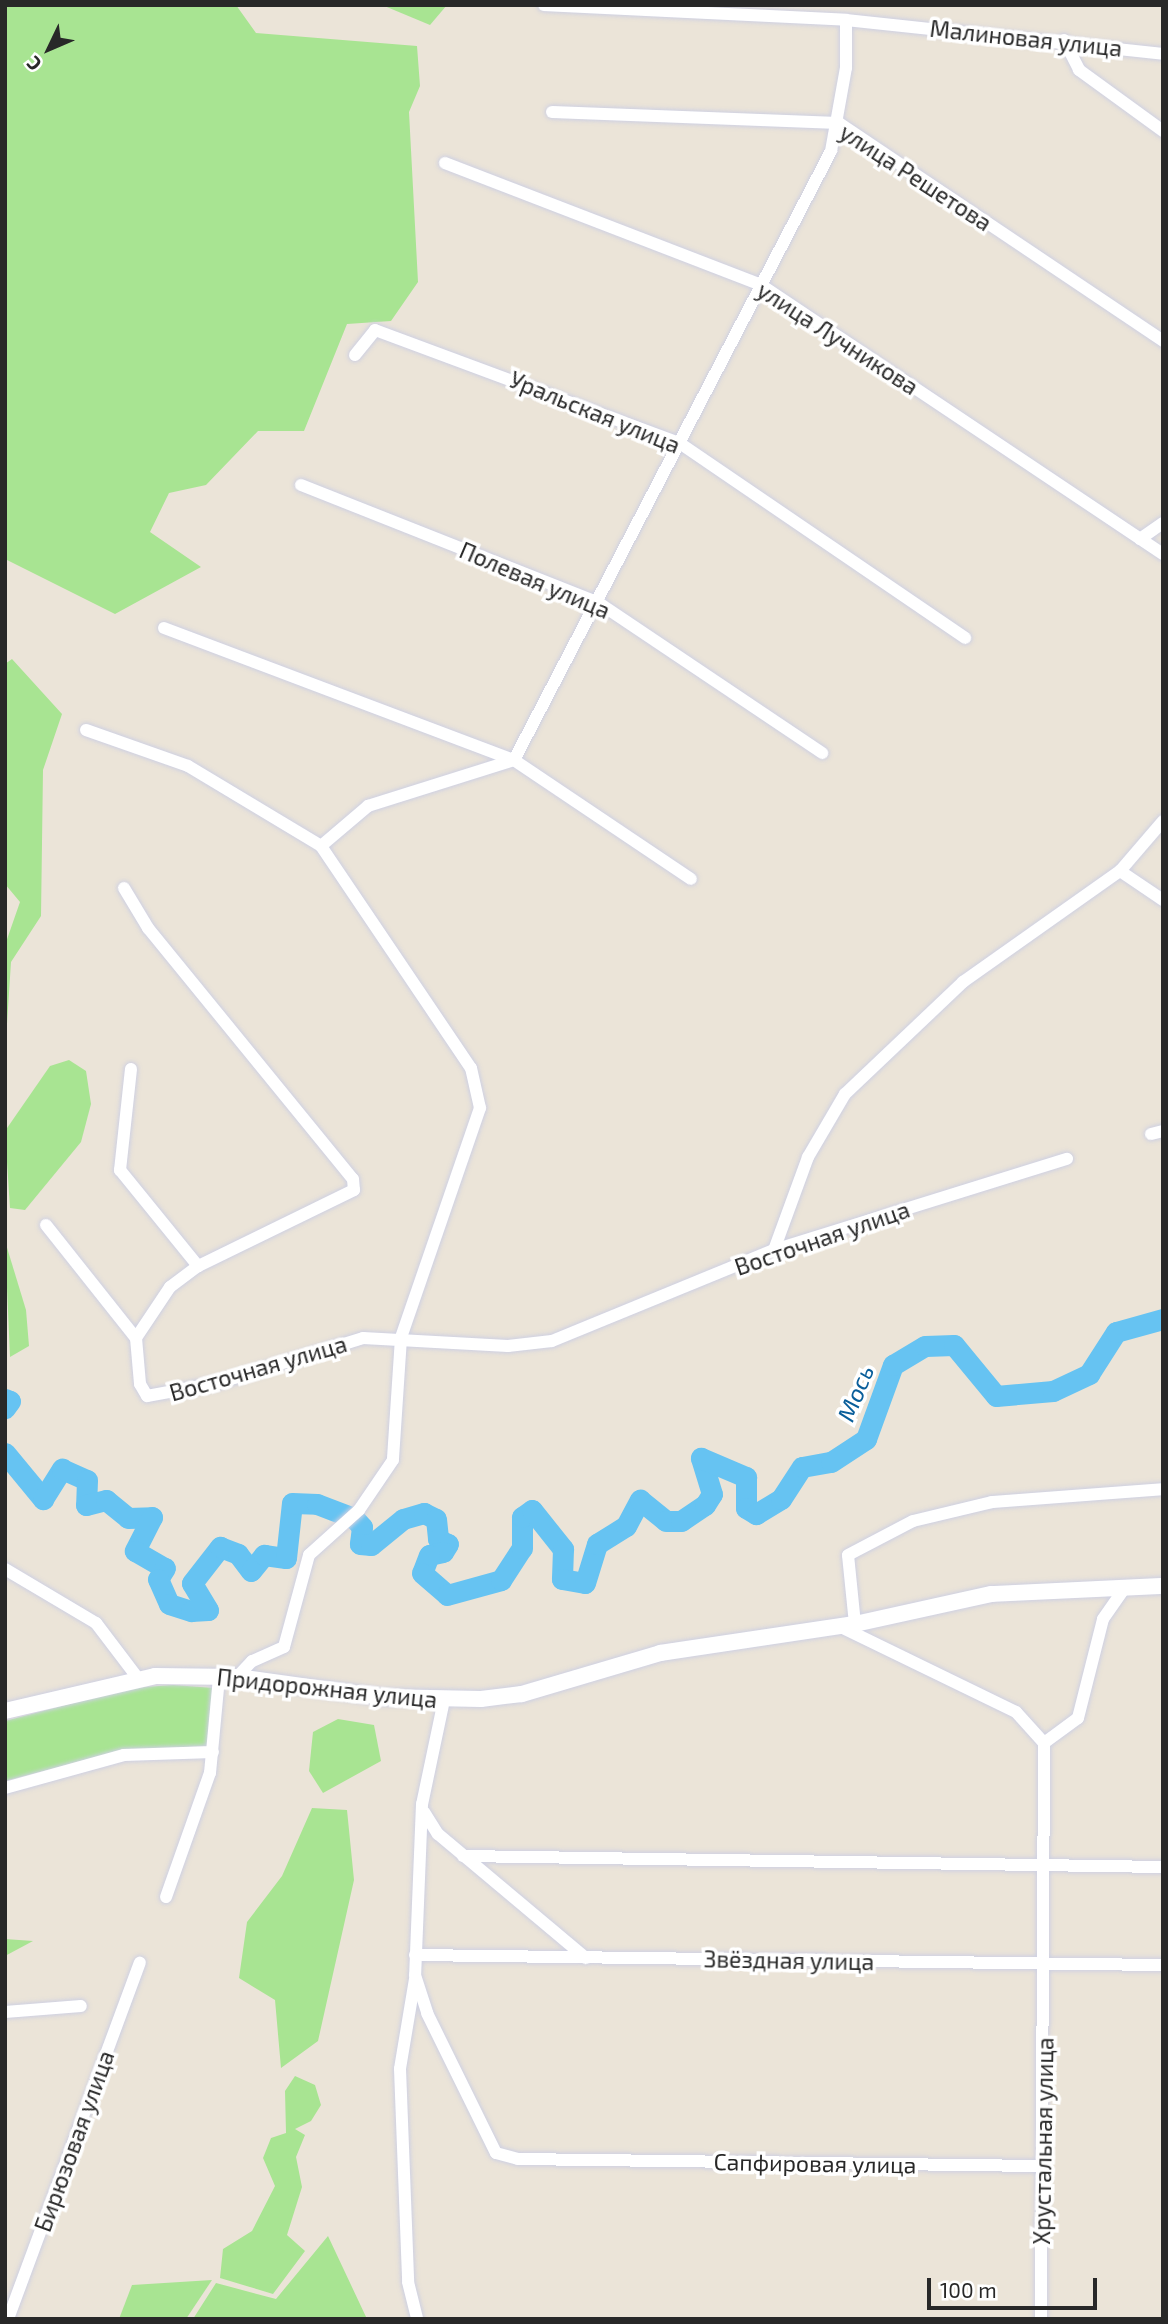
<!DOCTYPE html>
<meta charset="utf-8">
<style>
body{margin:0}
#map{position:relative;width:1168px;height:2324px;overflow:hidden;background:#ebe4d8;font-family:"Exo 2",sans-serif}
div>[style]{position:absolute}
.green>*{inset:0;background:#a8e492}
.river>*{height:21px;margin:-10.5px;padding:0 10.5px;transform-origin:10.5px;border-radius:10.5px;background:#66c3f2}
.roads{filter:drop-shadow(0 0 2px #ced0e2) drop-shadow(0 0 2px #ced0e2)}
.minor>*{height:12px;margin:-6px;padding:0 6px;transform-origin:6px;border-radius:6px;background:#fff}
.tertiary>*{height:16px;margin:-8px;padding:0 8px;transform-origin:8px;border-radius:8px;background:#fff}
span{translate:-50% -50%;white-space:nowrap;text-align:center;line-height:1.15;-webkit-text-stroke:7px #fff;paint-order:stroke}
.street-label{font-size:23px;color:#282828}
.water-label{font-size:24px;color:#095e9a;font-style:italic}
.frame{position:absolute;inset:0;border:7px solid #282828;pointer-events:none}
.north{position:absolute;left:14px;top:14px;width:70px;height:70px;-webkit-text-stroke:5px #fff;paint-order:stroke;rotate:226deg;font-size:19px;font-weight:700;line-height:28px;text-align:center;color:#282828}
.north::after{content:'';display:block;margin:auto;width:24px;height:32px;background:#282828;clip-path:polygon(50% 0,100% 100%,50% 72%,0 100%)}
.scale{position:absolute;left:927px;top:2278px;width:170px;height:32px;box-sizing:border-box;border:4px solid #282828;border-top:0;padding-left:9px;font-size:21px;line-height:24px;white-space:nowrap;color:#282828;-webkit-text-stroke:5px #fff;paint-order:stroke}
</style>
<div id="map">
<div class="green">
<div style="clip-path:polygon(5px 5px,236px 5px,256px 33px,417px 46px,420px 86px,409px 112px,418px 282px,391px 321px,347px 324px,304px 431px,258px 431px,206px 485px,169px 493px,150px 532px,201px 567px,115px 614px,5px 559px)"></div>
<div style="clip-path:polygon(382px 5px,447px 5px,430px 25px)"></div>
<div style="clip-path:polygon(12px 659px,62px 714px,43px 770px,41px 916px,11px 962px,5px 1055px,5px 945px,20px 902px,5px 884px,5px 664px)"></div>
<div style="clip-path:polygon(69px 1060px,86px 1071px,91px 1104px,81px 1142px,25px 1210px,10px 1208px,5px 1131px,50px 1066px)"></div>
<div style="clip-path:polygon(5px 1241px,26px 1310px,29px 1346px,10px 1357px)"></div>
<div style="clip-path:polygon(173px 1685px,214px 1688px,208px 1746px,124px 1750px,5px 1781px,5px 1721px,130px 1688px)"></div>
<div style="clip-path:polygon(338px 1719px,374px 1725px,381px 1761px,323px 1793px,309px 1771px,313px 1732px)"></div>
<div style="clip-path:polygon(312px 1808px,347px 1810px,354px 1880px,318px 2041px,281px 2068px,275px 2000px,239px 1978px,247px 1922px,282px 1876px)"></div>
<div style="clip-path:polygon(5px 1939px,33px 1941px,5px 1956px)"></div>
<div style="clip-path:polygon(295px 2076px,315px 2085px,321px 2105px,311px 2121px,295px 2129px,305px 2135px,296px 2157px,302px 2187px,287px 2235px,305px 2251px,273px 2294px,220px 2278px,223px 2249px,252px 2231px,275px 2186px,263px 2158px,271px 2138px,286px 2133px,285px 2091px)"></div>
<div style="clip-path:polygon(328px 2236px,367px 2319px,193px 2319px,216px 2283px,276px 2299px)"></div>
<div style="clip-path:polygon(212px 2280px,186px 2319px,119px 2319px,132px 2285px)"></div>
</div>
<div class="river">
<div style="left:5px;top:1399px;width:5px;rotate:22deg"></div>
<div style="left:10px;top:1401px;width:9px;rotate:126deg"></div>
<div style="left:5px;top:1453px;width:60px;rotate:50.4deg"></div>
<div style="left:43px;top:1499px;width:36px;rotate:-58deg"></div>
<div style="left:62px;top:1469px;width:27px;rotate:24deg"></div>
<div style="left:87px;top:1480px;width:25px;rotate:92deg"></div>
<div style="left:86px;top:1505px;width:21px;rotate:-14deg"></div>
<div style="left:106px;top:1500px;width:28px;rotate:39deg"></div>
<div style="left:128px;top:1518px;width:24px;rotate:-2deg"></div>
<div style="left:152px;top:1517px;width:38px;rotate:117deg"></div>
<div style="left:135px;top:1551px;width:34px;rotate:30deg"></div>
<div style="left:165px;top:1568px;width:13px;rotate:122deg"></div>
<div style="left:158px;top:1579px;width:27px;rotate:66deg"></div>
<div style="left:169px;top:1604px;width:23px;rotate:18deg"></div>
<div style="left:191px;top:1611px;width:17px;rotate:-3deg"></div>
<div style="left:208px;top:1610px;width:31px;rotate:-121deg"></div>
<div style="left:192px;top:1583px;width:46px;rotate:-52.1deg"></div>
<div style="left:220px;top:1547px;width:19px;rotate:21deg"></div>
<div style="left:238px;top:1554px;width:21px;rotate:53deg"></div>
<div style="left:251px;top:1571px;width:21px;rotate:-51deg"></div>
<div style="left:264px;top:1555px;width:22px;rotate:8deg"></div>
<div style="left:286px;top:1558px;width:55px;rotate:-83.8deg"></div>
<div style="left:292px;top:1503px;width:25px;rotate:2deg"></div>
<div style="left:317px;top:1504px;width:40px;rotate:21deg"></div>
<div style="left:354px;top:1518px;width:12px;rotate:48deg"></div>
<div style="left:362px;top:1527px;width:17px;rotate:97deg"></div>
<div style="left:360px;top:1544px;width:11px;rotate:5deg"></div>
<div style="left:371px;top:1545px;width:41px;rotate:-39.1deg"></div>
<div style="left:403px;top:1519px;width:22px;rotate:-16deg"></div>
<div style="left:424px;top:1513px;width:13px;rotate:27deg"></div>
<div style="left:436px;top:1519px;width:20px;rotate:84deg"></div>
<div style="left:438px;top:1539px;width:11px;rotate:27deg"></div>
<div style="left:448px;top:1544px;width:9px;rotate:122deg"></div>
<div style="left:443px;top:1552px;width:14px;rotate:168deg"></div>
<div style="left:429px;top:1555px;width:19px;rotate:111deg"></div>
<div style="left:422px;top:1573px;width:33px;rotate:41deg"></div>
<div style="left:447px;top:1595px;width:56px;rotate:-15.5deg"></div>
<div style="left:501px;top:1580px;width:38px;rotate:-57deg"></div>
<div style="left:522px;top:1548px;width:31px;rotate:-90deg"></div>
<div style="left:522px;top:1517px;width:12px;rotate:-35deg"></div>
<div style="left:532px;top:1510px;width:50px;rotate:51.5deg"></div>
<div style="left:563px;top:1549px;width:30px;rotate:92deg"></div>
<div style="left:562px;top:1579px;width:23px;rotate:10deg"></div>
<div style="left:585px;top:1583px;width:41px;rotate:-72.9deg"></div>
<div style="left:597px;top:1544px;width:34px;rotate:-32deg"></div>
<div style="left:626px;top:1526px;width:30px;rotate:-62deg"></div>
<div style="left:640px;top:1500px;width:33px;rotate:39deg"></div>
<div style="left:666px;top:1521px;width:15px"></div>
<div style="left:681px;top:1521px;width:29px;rotate:-34deg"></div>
<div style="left:705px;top:1505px;width:13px;rotate:-58deg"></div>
<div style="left:712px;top:1494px;width:38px;rotate:-107deg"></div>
<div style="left:701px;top:1458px;width:49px;rotate:22.9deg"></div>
<div style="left:746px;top:1477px;width:31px;rotate:90deg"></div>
<div style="left:746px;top:1508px;width:12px;rotate:31deg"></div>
<div style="left:756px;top:1514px;width:29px;rotate:-31deg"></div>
<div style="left:781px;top:1499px;width:38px;rotate:-57deg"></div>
<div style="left:802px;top:1467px;width:29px;rotate:-10deg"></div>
<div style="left:831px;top:1462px;width:42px;rotate:-33.3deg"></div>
<div style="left:866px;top:1439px;width:79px;rotate:-70deg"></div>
<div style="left:893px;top:1365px;width:37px;rotate:-31deg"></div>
<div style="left:925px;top:1346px;width:29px;rotate:-2deg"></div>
<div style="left:954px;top:1345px;width:66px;rotate:50.5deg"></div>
<div style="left:996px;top:1396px;width:57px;rotate:-5deg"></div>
<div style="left:1053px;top:1391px;width:40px;rotate:-25deg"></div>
<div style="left:1089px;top:1374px;width:50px;rotate:-57.3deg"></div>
<div style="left:1116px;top:1332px;width:49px;rotate:-15.5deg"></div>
</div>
<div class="roads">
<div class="minor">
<div style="left:544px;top:5px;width:302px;rotate:2.8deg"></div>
<div style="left:846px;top:20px;width:319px;rotate:6.1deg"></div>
<div style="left:1064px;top:40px;width:34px;rotate:63deg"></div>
<div style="left:1079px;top:70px;width:104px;rotate:36deg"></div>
<div style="left:552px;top:112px;width:287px;rotate:2.2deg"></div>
<div style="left:839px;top:123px;width:391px;rotate:33.9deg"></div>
<div style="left:445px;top:163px;width:339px;rotate:21.1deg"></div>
<div style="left:761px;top:285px;width:484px;rotate:33.8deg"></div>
<div style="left:355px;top:355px;width:32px;rotate:-51deg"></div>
<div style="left:375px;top:330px;width:327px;rotate:20.4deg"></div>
<div style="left:681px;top:444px;width:344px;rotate:34.3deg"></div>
<div style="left:301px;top:485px;width:321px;rotate:21.6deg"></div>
<div style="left:599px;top:603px;width:269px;rotate:33.9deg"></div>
<div style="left:1140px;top:539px;width:28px;rotate:-35deg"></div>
<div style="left:164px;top:628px;width:374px;rotate:20.7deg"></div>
<div style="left:514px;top:760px;width:213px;rotate:33.9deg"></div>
<div style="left:86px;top:730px;width:108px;rotate:19.4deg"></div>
<div style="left:188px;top:766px;width:155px;rotate:31deg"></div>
<div style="left:321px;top:846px;width:268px;rotate:56deg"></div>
<div style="left:471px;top:1068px;width:41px;rotate:77.3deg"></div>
<div style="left:480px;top:1108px;width:243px;rotate:109deg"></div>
<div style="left:401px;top:1338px;width:122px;rotate:93.8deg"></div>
<div style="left:393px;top:1460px;width:60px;rotate:124.2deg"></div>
<div style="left:359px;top:1510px;width:67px;rotate:138deg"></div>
<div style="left:309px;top:1555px;width:95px;rotate:105.2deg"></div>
<div style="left:284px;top:1647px;width:35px;rotate:156deg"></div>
<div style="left:252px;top:1661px;width:22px;rotate:133deg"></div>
<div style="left:321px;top:846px;width:62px;rotate:-40.4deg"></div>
<div style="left:368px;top:806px;width:153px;rotate:-17.5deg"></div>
<div style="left:514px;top:760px;width:687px;rotate:-62.5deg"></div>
<div style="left:831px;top:151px;width:84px;rotate:-79.8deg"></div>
<div style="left:846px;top:68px;width:48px;rotate:-90deg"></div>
<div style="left:1120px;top:871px;width:52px;rotate:34deg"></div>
<div style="left:124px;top:888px;width:47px;rotate:59deg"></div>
<div style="left:148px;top:928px;width:324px;rotate:50.8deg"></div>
<div style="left:353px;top:1179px;width:11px;rotate:85deg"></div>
<div style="left:354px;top:1190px;width:174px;rotate:154deg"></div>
<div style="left:198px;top:1266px;width:35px;rotate:143deg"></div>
<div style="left:170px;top:1287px;width:61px;rotate:123.7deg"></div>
<div style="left:136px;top:1338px;width:46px;rotate:85deg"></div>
<div style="left:140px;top:1384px;width:14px;rotate:60deg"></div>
<div style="left:147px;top:1396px;width:72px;rotate:-10.4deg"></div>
<div style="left:218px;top:1383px;width:152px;rotate:-17.2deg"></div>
<div style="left:363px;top:1338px;width:145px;rotate:3.2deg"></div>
<div style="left:508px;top:1346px;width:44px;rotate:-6.5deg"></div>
<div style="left:552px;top:1341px;width:240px;rotate:-22.3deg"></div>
<div style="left:774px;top:1250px;width:307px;rotate:-17.3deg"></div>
<div style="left:131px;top:1069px;width:102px;rotate:96.2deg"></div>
<div style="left:120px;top:1170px;width:124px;rotate:50.9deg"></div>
<div style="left:1151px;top:1134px;width:12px;rotate:-14deg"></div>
<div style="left:46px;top:1225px;width:144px;rotate:51.5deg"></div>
<div style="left:774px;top:1250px;width:99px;rotate:-69.9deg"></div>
<div style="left:808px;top:1157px;width:73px;rotate:-59.6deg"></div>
<div style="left:845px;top:1094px;width:163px;rotate:-43.5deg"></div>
<div style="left:963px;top:982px;width:192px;rotate:-35.3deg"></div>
<div style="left:1120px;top:871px;width:66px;rotate:-49.3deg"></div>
<div style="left:5px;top:1569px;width:106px;rotate:30.7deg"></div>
<div style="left:96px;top:1623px;width:68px;rotate:52.8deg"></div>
<div style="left:855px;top:1624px;width:69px;rotate:-95.8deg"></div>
<div style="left:848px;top:1555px;width:73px;rotate:-27.6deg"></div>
<div style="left:913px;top:1521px;width:81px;rotate:-13.5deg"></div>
<div style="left:992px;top:1502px;width:171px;rotate:-4.3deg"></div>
<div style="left:839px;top:1626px;width:197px;rotate:25.9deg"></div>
<div style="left:1016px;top:1712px;width:42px;rotate:47.9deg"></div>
<div style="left:1044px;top:1743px;width:576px;rotate:90.3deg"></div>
<div style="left:444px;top:1700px;width:106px;rotate:101.9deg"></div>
<div style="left:422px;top:1804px;width:171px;rotate:92.3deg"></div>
<div style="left:415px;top:1975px;width:40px;rotate:72deg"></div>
<div style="left:427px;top:2013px;width:156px;rotate:63.8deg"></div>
<div style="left:496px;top:2153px;width:23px;rotate:15deg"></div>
<div style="left:518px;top:2159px;width:524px;rotate:0.77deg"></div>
<div style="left:1044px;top:1743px;width:42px;rotate:-36.3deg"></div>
<div style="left:1078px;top:1718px;width:102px;rotate:-75.8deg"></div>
<div style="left:1103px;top:1619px;width:39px;rotate:-55deg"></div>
<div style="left:5px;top:1788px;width:123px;rotate:-15.5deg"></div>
<div style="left:124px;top:1755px;width:89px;rotate:-1.9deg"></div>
<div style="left:424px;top:1812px;width:26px;rotate:58deg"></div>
<div style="left:438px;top:1834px;width:193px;rotate:40deg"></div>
<div style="left:463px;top:1856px;width:700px;rotate:0.9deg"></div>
<div style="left:166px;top:1897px;width:132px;rotate:-70.5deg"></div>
<div style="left:210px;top:1773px;width:95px;rotate:-84.6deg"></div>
<div style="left:415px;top:1955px;width:748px;rotate:0.77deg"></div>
<div style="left:415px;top:1979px;width:91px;rotate:99.5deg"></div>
<div style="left:400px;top:2069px;width:213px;rotate:87.8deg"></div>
<div style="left:408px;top:2282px;width:38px;rotate:76deg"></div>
<div style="left:5px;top:2012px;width:76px;rotate:-4.5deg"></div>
<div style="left:8px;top:2319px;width:380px;rotate:-69.7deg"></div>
</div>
<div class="tertiary">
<div style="left:5px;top:1711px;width:154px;rotate:-13.1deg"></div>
<div style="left:155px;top:1676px;width:82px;rotate:0.7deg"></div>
<div style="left:237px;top:1677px;width:145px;rotate:7.9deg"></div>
<div style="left:381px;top:1697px;width:100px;rotate:1.1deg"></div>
<div style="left:481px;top:1699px;width:41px;rotate:-7deg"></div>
<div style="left:522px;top:1694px;width:144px;rotate:-16.5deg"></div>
<div style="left:660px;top:1653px;width:197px;rotate:-8.5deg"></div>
<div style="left:855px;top:1624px;width:140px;rotate:-12.4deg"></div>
<div style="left:992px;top:1594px;width:171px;rotate:-2.7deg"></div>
</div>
</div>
<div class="street-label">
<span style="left:1026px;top:38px;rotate:6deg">Малиновая улица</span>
<span style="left:916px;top:177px;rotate:33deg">улица Решетова</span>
<span style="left:838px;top:338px;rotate:33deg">улица Лучникова</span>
<span style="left:595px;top:412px;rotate:22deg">Уральская улица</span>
<span style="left:535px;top:580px;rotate:23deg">Полевая улица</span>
<span style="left:822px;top:1238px;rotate:-19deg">Восточная улица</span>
<span style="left:258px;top:1368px;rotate:-16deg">Восточная улица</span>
<span style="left:327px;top:1688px;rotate:6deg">Придорожная улица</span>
<span style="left:789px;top:1960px;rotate:1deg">Звёздная улица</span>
<span style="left:74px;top:2141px;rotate:-70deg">Бирюзовая улица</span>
<span style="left:1043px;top:2141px;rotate:-89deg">Хрустальная улица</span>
<span style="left:815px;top:2163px;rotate:1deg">Сапфировая улица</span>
</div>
<div class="water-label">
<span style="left:855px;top:1393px;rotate:-68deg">Мось</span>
</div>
<div class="frame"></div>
<div class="north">С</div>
<div class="scale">100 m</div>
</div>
